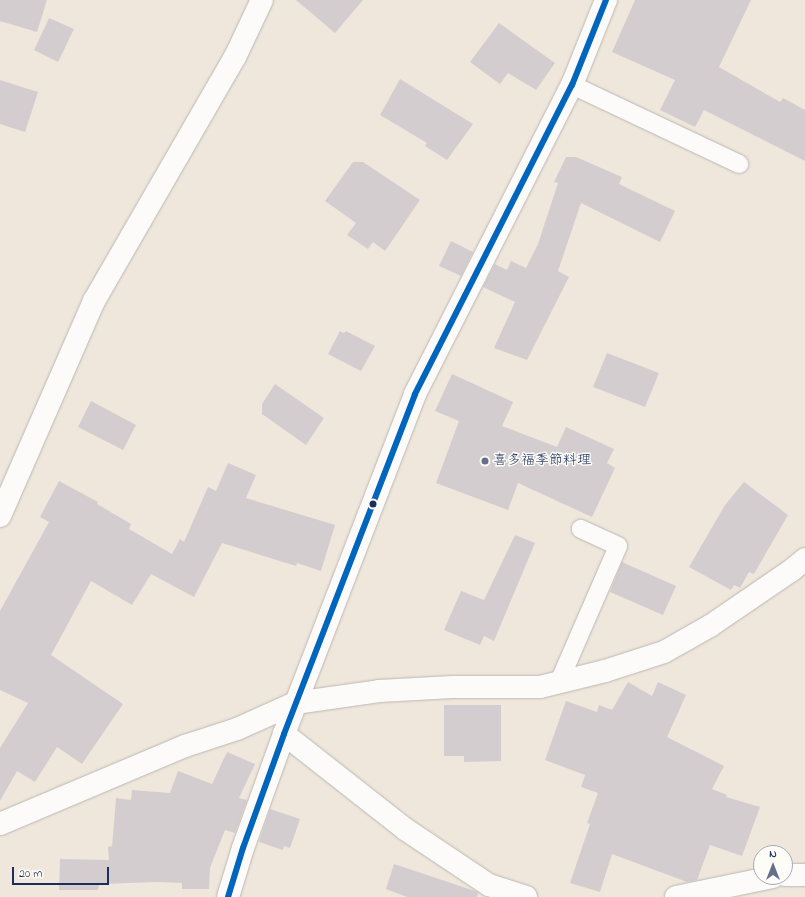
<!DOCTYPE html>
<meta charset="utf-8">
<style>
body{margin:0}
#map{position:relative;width:805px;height:897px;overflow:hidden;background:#efe7db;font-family:"Indie Flower","Klee One",sans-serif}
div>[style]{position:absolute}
.building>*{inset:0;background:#d3cdd0}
.roads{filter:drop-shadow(0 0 1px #bab7b3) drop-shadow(0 0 1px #bab7b3)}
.lane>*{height:18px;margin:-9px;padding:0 9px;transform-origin:9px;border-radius:9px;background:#fdfbfa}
.street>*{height:22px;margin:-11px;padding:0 11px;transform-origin:11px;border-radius:11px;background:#fdfbfa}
.bus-1>*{height:6px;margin:-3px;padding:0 3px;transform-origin:3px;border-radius:3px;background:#0065bd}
.dots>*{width:11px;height:11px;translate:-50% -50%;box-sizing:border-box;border:2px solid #fdfcf7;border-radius:50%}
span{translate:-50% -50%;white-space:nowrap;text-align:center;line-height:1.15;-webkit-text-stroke:3px #fdfcf7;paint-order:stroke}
.poi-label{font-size:14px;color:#1b2f5e}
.left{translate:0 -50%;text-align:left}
.north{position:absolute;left:753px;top:845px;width:40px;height:40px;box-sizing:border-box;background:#fdfcf7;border:1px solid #a3aaba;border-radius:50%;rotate:0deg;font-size:11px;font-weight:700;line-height:16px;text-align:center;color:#1b2f5e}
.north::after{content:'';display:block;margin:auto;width:14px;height:18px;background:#656f8a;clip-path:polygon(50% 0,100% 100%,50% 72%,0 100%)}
.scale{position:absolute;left:12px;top:867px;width:97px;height:18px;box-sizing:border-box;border:2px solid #1b2f5e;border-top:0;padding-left:5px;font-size:12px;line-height:14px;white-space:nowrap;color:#1b2f5e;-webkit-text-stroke:3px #fdfcf7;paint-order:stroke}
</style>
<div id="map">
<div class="building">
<div style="clip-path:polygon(0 0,47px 0,37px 32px,0 21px)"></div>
<div style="clip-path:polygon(296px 0,363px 0,335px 33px)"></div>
<div style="clip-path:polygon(635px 0,751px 0,719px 67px,780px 102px,783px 98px,805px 110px,805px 161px,704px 110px,695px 127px,660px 110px,675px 80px,612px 52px)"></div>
<div style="clip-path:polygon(49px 18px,74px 29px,58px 62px,34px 50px)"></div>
<div style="clip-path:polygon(499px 23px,555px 63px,536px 90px,508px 73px,500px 84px,470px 62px)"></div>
<div style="clip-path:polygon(400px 79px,473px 124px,447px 160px,425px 146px,427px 143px,380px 115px)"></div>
<div style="clip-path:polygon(0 80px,38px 92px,25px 132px,0 124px)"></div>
<div style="clip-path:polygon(566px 157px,576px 157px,622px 177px,619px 184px,675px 211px,660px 242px,581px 203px,558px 271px,569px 277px,527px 360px,494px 348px,515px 302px,483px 287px,495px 264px,507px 270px,511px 261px,526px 268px,538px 244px,558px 183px,554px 182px)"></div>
<div style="clip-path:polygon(353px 162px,363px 162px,420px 200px,385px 251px,373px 242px,368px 249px,347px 235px,356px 223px,325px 201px)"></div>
<div style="clip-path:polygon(451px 241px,473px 252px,461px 276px,439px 266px)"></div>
<div style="clip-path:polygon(340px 331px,344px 333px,346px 331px,375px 346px,361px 371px,328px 354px)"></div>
<div style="clip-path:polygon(607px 353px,659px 373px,645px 407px,593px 387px)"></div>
<div style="clip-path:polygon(452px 374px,513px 402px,502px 426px,557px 447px,566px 427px,614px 449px,607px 463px,615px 468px,592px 517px,518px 483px,508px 510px,436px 483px,459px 421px,435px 411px)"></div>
<div style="clip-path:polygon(275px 384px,324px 418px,306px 445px,262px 414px,262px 404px)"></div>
<div style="clip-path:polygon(91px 401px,136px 425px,123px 450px,78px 427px)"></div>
<div style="clip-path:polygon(228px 463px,256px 475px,246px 498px,335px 525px,321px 571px,297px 563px,296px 566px,222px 543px,194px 597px,151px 574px,132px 605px,91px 581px,51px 655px,123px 704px,82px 764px,57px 747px,35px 782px,17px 771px,0 801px,0 748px,28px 703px,0 690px,0 611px,49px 522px,40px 517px,59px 481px,98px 502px,97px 504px,131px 524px,129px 529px,172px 554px,180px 539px,184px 542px,208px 487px,216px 491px)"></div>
<div style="clip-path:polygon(744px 482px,788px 515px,754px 574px,749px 572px,740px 588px,734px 585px,731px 590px,689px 567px,725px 505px)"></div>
<div style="clip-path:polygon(515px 535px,535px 543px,494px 641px,484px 636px,480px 645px,444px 630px,461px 591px,484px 600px)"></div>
<div style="clip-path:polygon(622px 562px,676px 586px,663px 615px,610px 592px)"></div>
<div style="clip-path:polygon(628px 682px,652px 696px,658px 682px,686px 695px,667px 737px,724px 766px,712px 789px,727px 795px,726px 797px,760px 807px,742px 856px,710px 845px,697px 880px,687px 882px,612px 854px,600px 892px,570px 883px,590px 824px,587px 823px,598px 793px,581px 787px,585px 775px,545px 760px,566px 701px,597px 712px,599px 705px,612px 710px)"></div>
<div style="clip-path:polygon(444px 705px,501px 705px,501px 761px,464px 762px,464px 756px,444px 756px)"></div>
<div style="clip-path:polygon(227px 752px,255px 764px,239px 798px,247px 800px,235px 833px,225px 830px,210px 868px,209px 889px,182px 889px,182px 883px,158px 882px,99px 884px,98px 890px,59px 890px,60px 859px,109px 860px,108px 847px,112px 846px,116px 798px,131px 800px,132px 790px,170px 793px,178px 771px,212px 784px)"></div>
<div style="clip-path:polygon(270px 809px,300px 819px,290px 848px,284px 846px,283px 850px,259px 842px)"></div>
<div style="clip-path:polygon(394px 864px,475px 891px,478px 893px,477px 897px,407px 897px,386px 889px)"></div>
</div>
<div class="roads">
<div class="lane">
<div style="left:572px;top:85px;width:185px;rotate:25.3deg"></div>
<div style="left:559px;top:682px;width:148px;rotate:-66.5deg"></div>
<div style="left:618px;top:546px;width:41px;rotate:-155.3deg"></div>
</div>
<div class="street">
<div style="left:0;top:516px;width:235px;rotate:-66.4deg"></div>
<div style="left:94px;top:301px;width:282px;rotate:-60deg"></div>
<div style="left:235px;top:57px;width:63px;rotate:-64.7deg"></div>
<div style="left:284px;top:734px;width:154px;rotate:38.1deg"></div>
<div style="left:405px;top:829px;width:101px;rotate:33.7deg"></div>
<div style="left:489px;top:885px;width:39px;rotate:18deg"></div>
<div style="left:0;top:824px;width:201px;rotate:-22.9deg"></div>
<div style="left:185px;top:746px;width:55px;rotate:-18.1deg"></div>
<div style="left:237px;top:729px;width:64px;rotate:-24.1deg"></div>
<div style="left:295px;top:703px;width:85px;rotate:-8.1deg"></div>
<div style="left:379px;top:691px;width:74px;rotate:-3.1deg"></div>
<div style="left:453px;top:687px;width:87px"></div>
<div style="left:540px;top:687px;width:67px;rotate:-13.8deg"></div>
<div style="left:605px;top:671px;width:62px;rotate:-17.9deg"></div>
<div style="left:664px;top:652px;width:53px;rotate:-29.5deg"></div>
<div style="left:710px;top:626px;width:99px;rotate:-34.3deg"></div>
<div style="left:792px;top:570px;width:17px;rotate:-40deg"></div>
<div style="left:785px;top:875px;width:20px"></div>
<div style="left:228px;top:897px;width:51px;rotate:-73deg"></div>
<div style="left:243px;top:848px;width:121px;rotate:-70.2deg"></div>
<div style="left:284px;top:734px;width:364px;rotate:-68.9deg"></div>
<div style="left:415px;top:394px;width:347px;rotate:-63.1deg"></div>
<div style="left:572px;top:85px;width:92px;rotate:-68.2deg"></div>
<div style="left:676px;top:897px;width:99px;rotate:-11.7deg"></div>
</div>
</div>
<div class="bus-1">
<div style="left:228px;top:897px;width:51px;rotate:-73deg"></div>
<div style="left:243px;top:848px;width:121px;rotate:-70.2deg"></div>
<div style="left:284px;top:734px;width:364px;rotate:-68.9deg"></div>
<div style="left:415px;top:394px;width:347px;rotate:-63.1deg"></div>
<div style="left:572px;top:85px;width:92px;rotate:-68.2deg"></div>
</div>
<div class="dots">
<div style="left:485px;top:461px;background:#656f8a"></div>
<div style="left:373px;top:504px;background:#1b2f5e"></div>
</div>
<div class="poi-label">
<span class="left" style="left:493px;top:461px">喜多福季節料理</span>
</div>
<div class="north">N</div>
<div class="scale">20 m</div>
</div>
